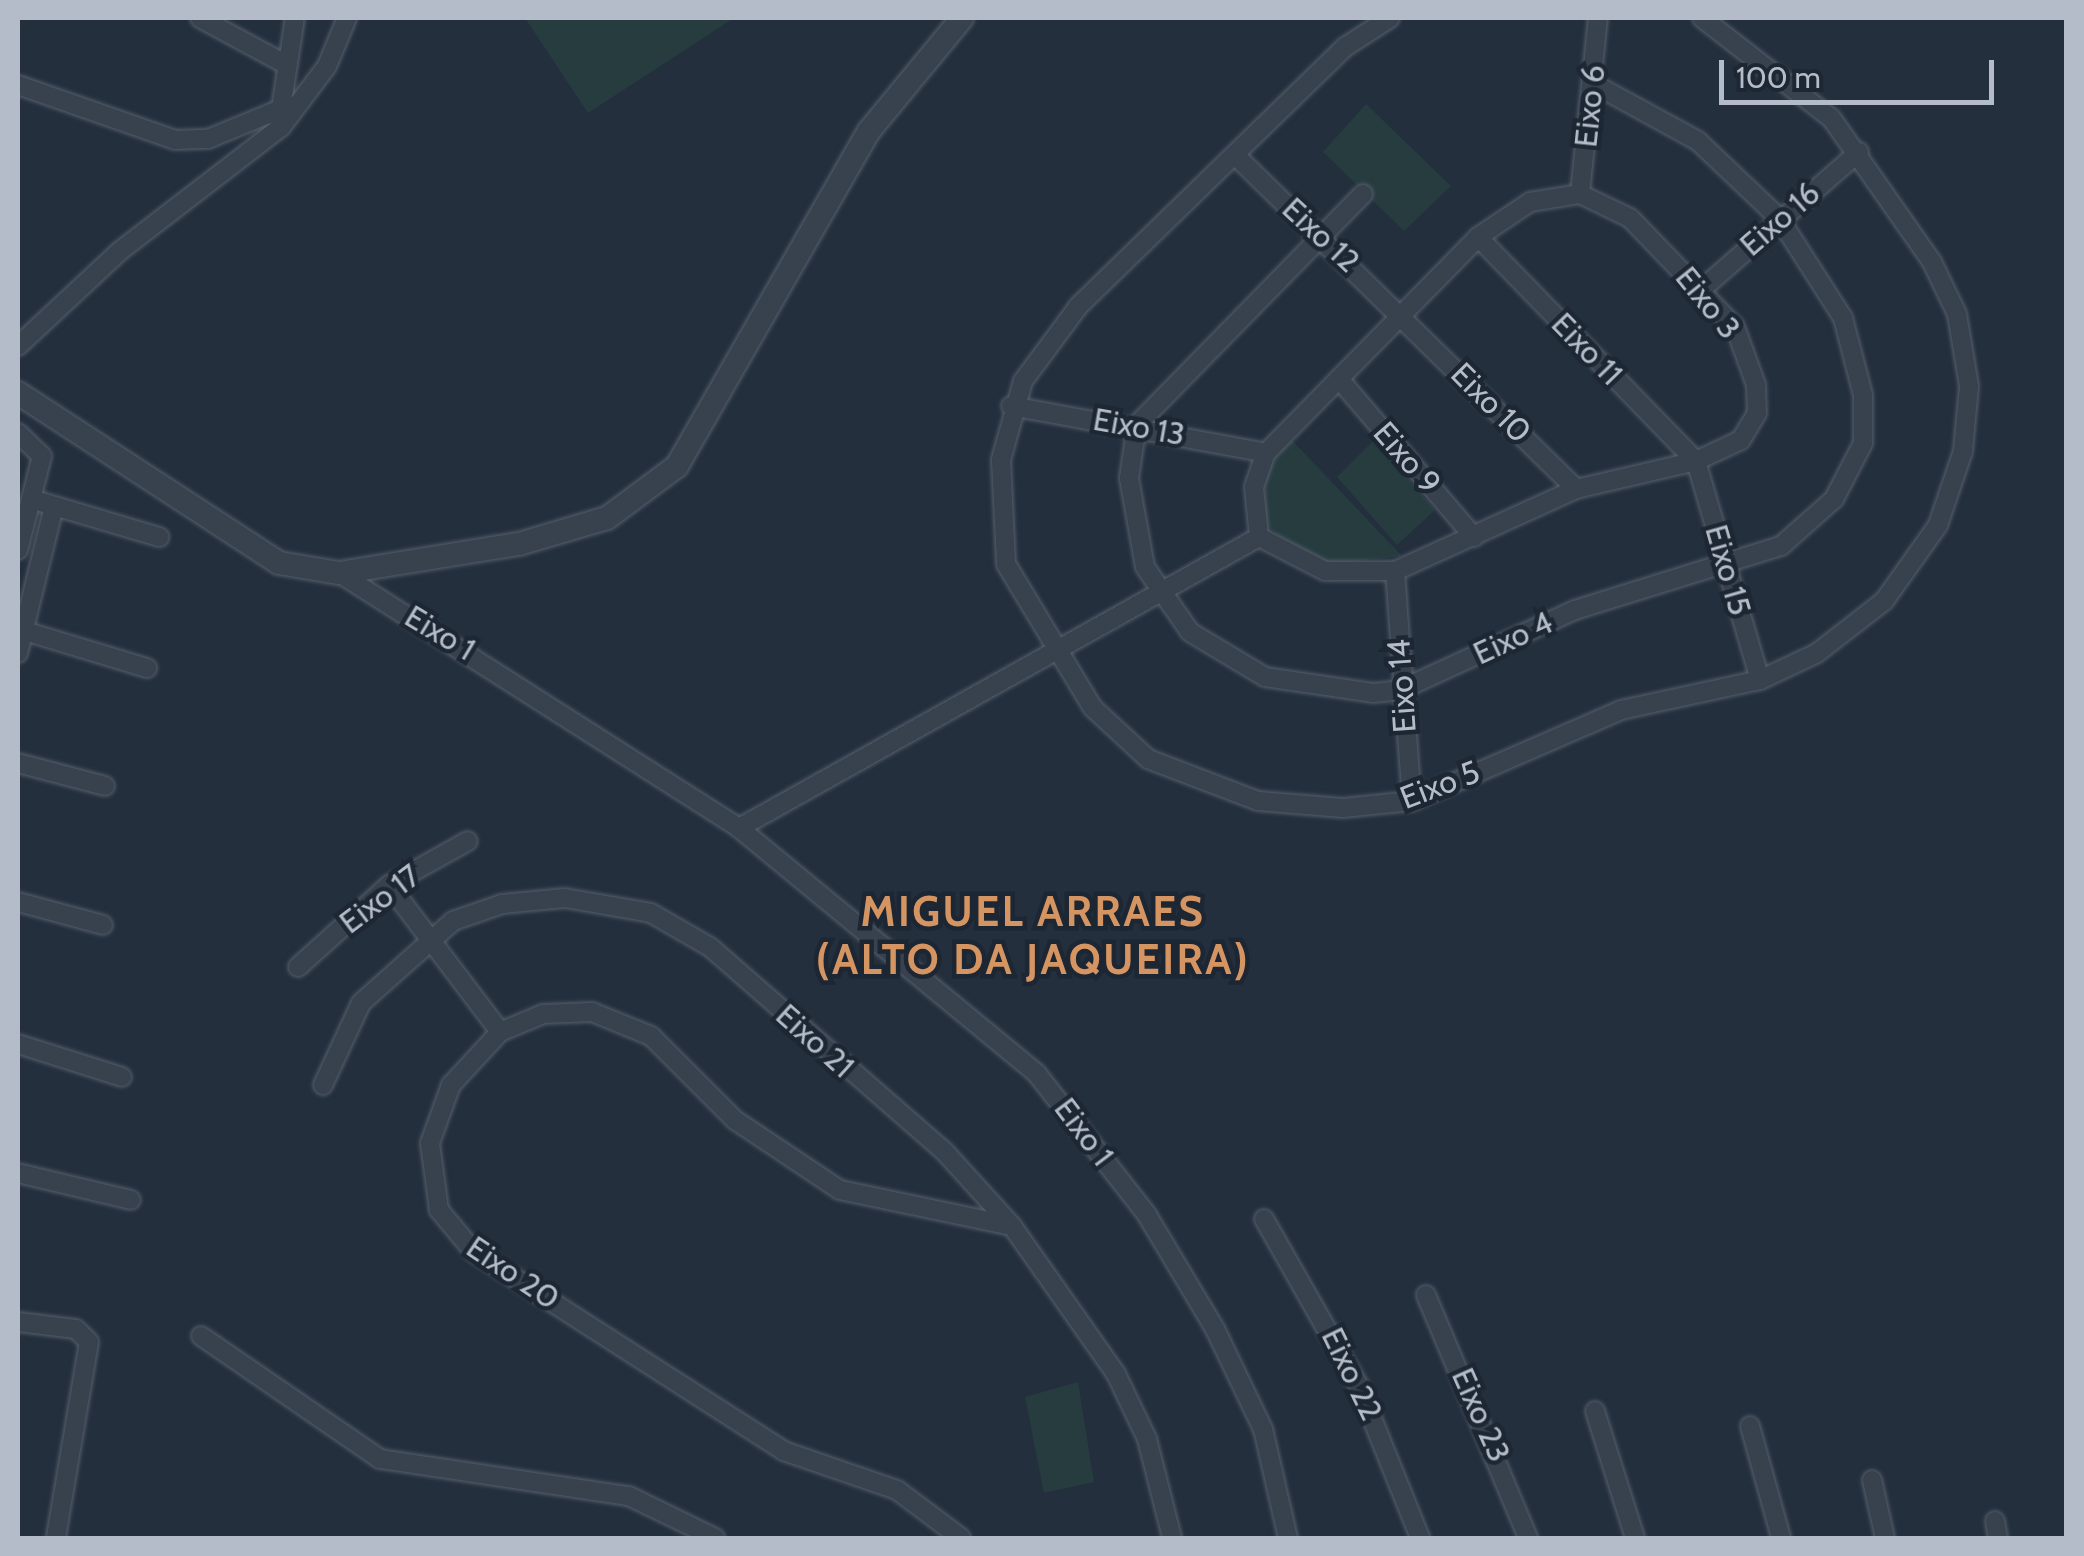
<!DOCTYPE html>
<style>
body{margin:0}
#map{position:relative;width:2084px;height:1556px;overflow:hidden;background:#242f3e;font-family:Cabin,sans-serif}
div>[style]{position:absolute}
.green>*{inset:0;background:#263c3f}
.roads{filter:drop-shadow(0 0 2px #565f6c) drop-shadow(0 0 2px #565f6c)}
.minor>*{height:18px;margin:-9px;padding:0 9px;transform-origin:9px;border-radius:9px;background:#38414e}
.tertiary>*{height:22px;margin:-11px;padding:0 11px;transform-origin:11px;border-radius:11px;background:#38414e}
span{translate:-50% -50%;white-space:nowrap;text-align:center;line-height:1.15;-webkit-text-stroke:9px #1d2633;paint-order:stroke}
.street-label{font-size:32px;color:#b4bcc9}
.district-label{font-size:42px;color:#d59563;font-weight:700;letter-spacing:2.5px}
.frame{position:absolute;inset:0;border:20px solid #b4bcc9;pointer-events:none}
.scale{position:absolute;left:1719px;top:60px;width:275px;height:45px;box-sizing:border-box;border:5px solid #b4bcc9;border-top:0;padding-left:12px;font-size:30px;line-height:35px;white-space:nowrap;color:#b4bcc9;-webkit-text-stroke:8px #1d2633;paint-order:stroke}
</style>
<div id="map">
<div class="green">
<div style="clip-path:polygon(525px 18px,734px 18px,588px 113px)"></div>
<div style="clip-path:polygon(1366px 104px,1451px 186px,1404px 231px,1323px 152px)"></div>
<div style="clip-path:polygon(1288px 436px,1402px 556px,1329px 564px,1290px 549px,1266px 523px,1264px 476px)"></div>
<div style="clip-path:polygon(1374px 440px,1435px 510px,1397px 545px,1337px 477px)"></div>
<div style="clip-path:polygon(1078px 1382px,1094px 1482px,1044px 1493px,1025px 1397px)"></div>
</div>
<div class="roads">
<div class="minor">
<div style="left:200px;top:18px;width:99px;rotate:28.4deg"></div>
<div style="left:1390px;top:18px;width:54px;rotate:147.2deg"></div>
<div style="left:1345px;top:47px;width:373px;rotate:135.8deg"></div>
<div style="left:1078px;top:307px;width:92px;rotate:126.6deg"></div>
<div style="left:1023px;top:381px;width:82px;rotate:105.6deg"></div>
<div style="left:1001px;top:460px;width:104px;rotate:87.2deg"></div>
<div style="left:1006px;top:564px;width:168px;rotate:58.9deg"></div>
<div style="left:1093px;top:708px;width:75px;rotate:42.8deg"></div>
<div style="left:1148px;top:759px;width:118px;rotate:20.9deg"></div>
<div style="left:1258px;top:801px;width:85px;rotate:4.7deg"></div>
<div style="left:1343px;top:808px;width:69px;rotate:-5.8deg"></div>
<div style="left:1412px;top:801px;width:228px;rotate:-23.5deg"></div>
<div style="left:1621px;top:710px;width:142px;rotate:-12.2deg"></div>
<div style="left:1760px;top:680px;width:63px;rotate:-25.3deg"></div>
<div style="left:1817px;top:653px;width:85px;rotate:-37.8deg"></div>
<div style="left:1884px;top:601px;width:93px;rotate:-54.6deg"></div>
<div style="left:1938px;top:525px;width:78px;rotate:-71.3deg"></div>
<div style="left:1963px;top:451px;width:65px;rotate:-84.7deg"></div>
<div style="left:1969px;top:386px;width:73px;rotate:-99.5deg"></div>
<div style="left:1957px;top:314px;width:58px;rotate:-115.7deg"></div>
<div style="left:1932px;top:262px;width:176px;rotate:-125deg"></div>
<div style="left:1831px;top:118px;width:163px;rotate:-142.2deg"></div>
<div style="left:18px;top:85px;width:166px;rotate:19.3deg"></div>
<div style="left:175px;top:140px;width:33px;rotate:-2deg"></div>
<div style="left:208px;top:139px;width:74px;rotate:-22.4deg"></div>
<div style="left:279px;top:122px;width:105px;rotate:-81.3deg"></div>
<div style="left:1235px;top:155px;width:477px;rotate:44.4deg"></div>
<div style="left:1363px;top:194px;width:323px;rotate:134.4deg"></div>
<div style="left:1137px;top:425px;width:54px;rotate:98.6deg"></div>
<div style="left:1129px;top:478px;width:90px;rotate:79.8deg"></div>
<div style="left:1145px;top:567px;width:79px;rotate:55.3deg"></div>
<div style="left:1190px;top:632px;width:87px;rotate:31deg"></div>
<div style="left:1265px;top:677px;width:109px;rotate:8.4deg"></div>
<div style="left:1373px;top:693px;width:27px;rotate:-6deg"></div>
<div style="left:1400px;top:690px;width:192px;rotate:-24.6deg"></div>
<div style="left:1575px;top:610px;width:216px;rotate:-17.3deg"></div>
<div style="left:1781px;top:546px;width:71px;rotate:-41.6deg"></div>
<div style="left:1834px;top:499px;width:63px;rotate:-62.6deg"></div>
<div style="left:1863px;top:443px;width:48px;rotate:-90deg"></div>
<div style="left:1863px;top:395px;width:80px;rotate:-104.6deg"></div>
<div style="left:1843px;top:318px;width:119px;rotate:-122.6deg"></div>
<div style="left:1779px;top:218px;width:112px;rotate:-136.5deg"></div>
<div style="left:1698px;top:141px;width:119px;rotate:-151.3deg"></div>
<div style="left:1580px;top:194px;width:55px;rotate:25.6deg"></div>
<div style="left:1630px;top:218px;width:151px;rotate:46.1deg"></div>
<div style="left:1735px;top:327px;width:62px;rotate:70.1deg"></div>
<div style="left:1756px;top:385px;width:28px;rotate:88deg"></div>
<div style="left:1757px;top:413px;width:31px;rotate:121deg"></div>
<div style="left:1741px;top:440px;width:50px;rotate:155deg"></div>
<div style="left:1696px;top:461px;width:123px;rotate:166.9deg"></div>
<div style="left:1576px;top:489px;width:199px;rotate:155.6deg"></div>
<div style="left:1395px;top:571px;width:70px;rotate:180deg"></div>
<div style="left:1325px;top:571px;width:74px;rotate:-152.7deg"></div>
<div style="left:1259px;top:537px;width:50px;rotate:-95.7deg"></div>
<div style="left:1254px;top:487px;width:36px;rotate:-71deg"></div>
<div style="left:1266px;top:453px;width:303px;rotate:-45.5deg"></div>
<div style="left:1478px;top:237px;width:63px;rotate:-33.9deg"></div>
<div style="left:1530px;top:202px;width:51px;rotate:-9.1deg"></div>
<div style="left:1580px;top:194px;width:177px;rotate:-84.2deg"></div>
<div style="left:1478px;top:237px;width:313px;rotate:45.8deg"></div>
<div style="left:1696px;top:461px;width:228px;rotate:73.7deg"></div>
<div style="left:1703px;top:288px;width:207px;rotate:-41.1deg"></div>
<div style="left:18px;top:346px;width:139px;rotate:-43deg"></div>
<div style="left:120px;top:251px;width:203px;rotate:-37.6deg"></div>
<div style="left:281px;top:127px;width:76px;rotate:-53deg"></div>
<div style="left:327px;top:66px;width:52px;rotate:-67.4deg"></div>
<div style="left:1339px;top:379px;width:208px;rotate:49.5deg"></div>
<div style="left:1011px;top:406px;width:259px;rotate:10.4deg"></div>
<div style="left:18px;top:433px;width:33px;rotate:44deg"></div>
<div style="left:42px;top:456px;width:97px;rotate:104.3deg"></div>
<div style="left:31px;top:499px;width:134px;rotate:16.5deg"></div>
<div style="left:1395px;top:571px;width:231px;rotate:85.8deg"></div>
<div style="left:339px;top:573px;width:474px;rotate:32.5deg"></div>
<div style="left:739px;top:828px;width:386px;rotate:39.5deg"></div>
<div style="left:1037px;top:1074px;width:179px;rotate:52deg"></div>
<div style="left:1147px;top:1215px;width:133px;rotate:59.2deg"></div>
<div style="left:1215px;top:1329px;width:111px;rotate:64.4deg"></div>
<div style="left:1263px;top:1429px;width:112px;rotate:77.1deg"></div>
<div style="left:18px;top:629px;width:135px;rotate:16.8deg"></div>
<div style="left:18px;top:653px;width:151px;rotate:-76.2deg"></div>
<div style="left:18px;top:763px;width:90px;rotate:14.8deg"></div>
<div style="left:739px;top:828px;width:596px;rotate:-29.23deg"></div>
<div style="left:389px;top:885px;width:184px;rotate:52.9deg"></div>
<div style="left:18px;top:902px;width:88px;rotate:15.1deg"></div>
<div style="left:298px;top:967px;width:122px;rotate:-42deg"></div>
<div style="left:389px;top:885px;width:90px;rotate:-29.1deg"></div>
<div style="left:18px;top:1044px;width:109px;rotate:17.6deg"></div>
<div style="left:323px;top:1085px;width:90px;rotate:-65.1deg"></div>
<div style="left:361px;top:1003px;width:123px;rotate:-41.7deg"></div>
<div style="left:453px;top:921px;width:52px;rotate:-19.1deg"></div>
<div style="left:502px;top:904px;width:63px;rotate:-5.4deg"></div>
<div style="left:565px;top:898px;width:87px;rotate:9.9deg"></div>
<div style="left:651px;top:913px;width:68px;rotate:30deg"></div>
<div style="left:710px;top:947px;width:310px;rotate:41.1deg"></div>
<div style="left:944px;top:1151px;width:101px;rotate:47.8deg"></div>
<div style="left:1012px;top:1226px;width:181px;rotate:54.9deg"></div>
<div style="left:1116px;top:1374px;width:72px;rotate:64.5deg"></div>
<div style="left:1147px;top:1439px;width:102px;rotate:75.8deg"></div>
<div style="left:18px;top:1173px;width:116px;rotate:13.4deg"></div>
<div style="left:1264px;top:1219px;width:192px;rotate:60.4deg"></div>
<div style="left:1359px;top:1386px;width:164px;rotate:68.1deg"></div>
<div style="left:1426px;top:1295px;width:264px;rotate:67.2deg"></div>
<div style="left:18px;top:1322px;width:58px;rotate:6.9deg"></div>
<div style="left:76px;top:1329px;width:18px;rotate:45deg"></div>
<div style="left:89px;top:1342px;width:199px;rotate:99.6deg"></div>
<div style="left:201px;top:1336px;width:217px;rotate:34.5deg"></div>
<div style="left:380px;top:1459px;width:252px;rotate:8.5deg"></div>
<div style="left:629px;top:1496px;width:96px;rotate:26deg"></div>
<div style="left:1595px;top:1411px;width:133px;rotate:72.5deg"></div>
<div style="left:1750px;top:1426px;width:116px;rotate:74.5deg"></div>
<div style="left:1872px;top:1480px;width:59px;rotate:77.4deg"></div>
<div style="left:1995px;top:1521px;width:17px;rotate:80deg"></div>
<div style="left:961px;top:1538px;width:80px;rotate:-143.1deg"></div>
<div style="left:897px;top:1490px;width:120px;rotate:-161deg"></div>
<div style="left:784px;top:1451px;width:368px;rotate:-147.3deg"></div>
<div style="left:474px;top:1252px;width:55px;rotate:-129.8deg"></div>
<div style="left:439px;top:1210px;width:68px;rotate:-97.7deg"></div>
<div style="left:430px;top:1143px;width:62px;rotate:-70.1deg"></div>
<div style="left:451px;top:1085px;width:72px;rotate:-47.2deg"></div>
<div style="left:500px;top:1032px;width:47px;rotate:-22.7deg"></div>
<div style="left:543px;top:1014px;width:49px;rotate:-2.3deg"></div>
<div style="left:592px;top:1012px;width:64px;rotate:22.1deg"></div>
<div style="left:651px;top:1036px;width:119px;rotate:45deg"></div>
<div style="left:735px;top:1120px;width:126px;rotate:33.7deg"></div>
<div style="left:840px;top:1190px;width:176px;rotate:11.8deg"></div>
</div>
<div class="tertiary">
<div style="left:18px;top:393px;width:311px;rotate:33.1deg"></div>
<div style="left:279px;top:563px;width:61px;rotate:9.5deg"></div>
<div style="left:339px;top:573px;width:182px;rotate:-9.2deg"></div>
<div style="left:519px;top:544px;width:92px;rotate:-16.5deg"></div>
<div style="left:607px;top:518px;width:87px;rotate:-36.6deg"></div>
<div style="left:677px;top:466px;width:386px;rotate:-60.2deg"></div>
<div style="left:869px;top:131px;width:146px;rotate:-50.5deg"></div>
</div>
</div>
<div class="street-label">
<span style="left:1590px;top:106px;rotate:-84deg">Eixo 6</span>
<span style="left:1780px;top:219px;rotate:-41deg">Eixo 16</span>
<span style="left:1321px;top:235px;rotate:43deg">Eixo 12</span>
<span style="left:1708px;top:303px;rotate:51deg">Eixo 3</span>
<span style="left:1587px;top:349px;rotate:46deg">Eixo 11</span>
<span style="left:1491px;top:403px;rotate:45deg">Eixo 10</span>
<span style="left:1139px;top:427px;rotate:10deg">Eixo 13</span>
<span style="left:1407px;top:458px;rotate:49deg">Eixo 9</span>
<span style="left:1728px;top:570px;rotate:74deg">Eixo 15</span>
<span style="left:440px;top:633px;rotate:31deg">Eixo 1</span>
<span style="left:1513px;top:638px;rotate:-25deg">Eixo 4</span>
<span style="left:1402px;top:686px;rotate:-94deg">Eixo 14</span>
<span style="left:1440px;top:785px;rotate:-21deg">Eixo 5</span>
<span style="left:380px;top:899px;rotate:-37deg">Eixo 17</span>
<span style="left:815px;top:1041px;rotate:42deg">Eixo 21</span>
<span style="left:1084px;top:1132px;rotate:53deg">Eixo 1</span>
<span style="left:513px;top:1273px;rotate:34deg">Eixo 20</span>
<span style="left:1352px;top:1374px;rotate:64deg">Eixo 22</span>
<span style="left:1481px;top:1415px;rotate:66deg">Eixo 23</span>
</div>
<div class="district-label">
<span style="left:1033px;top:935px">MIGUEL ARRAES<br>(ALTO DA JAQUEIRA)</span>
</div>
<div class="frame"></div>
<div class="scale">100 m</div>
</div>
